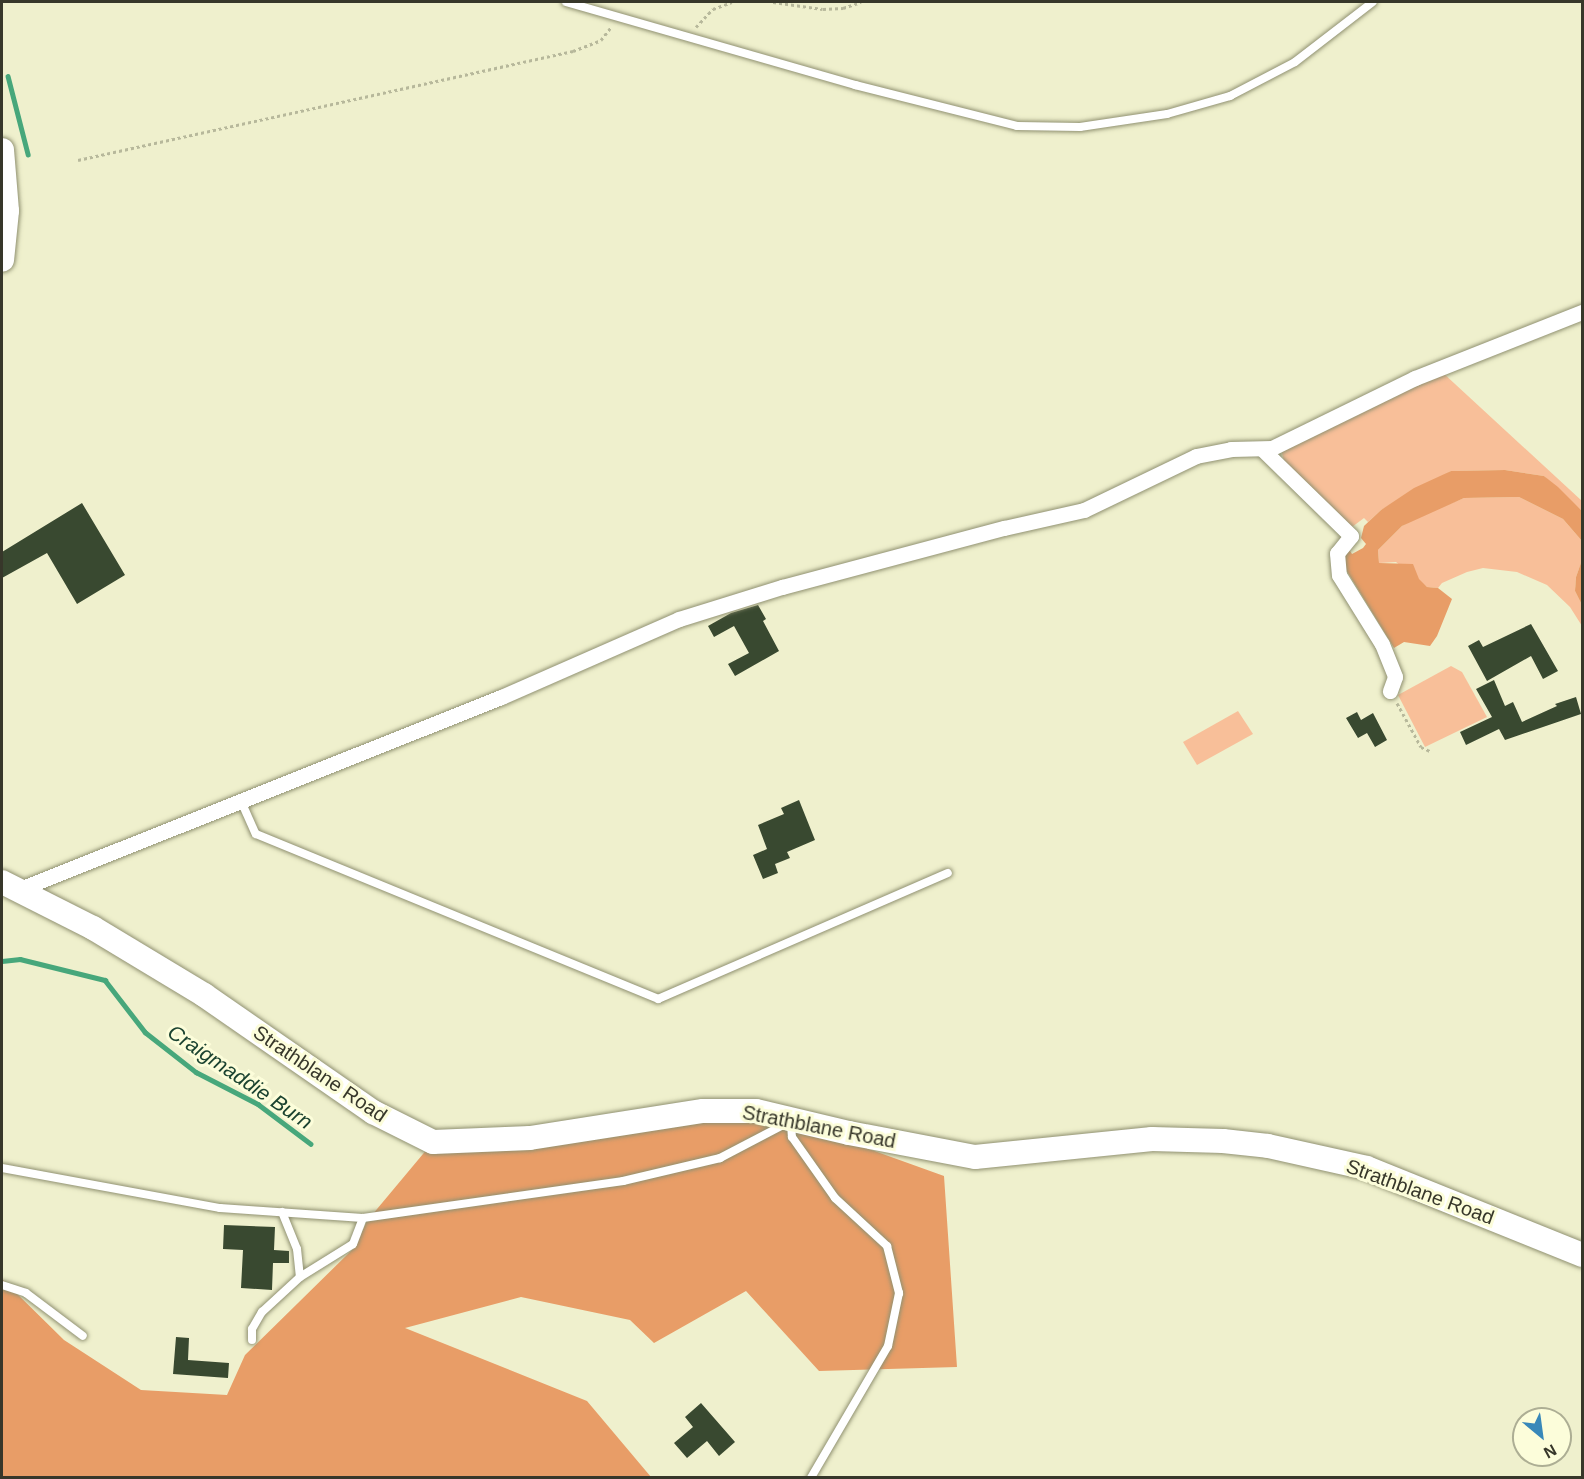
<!DOCTYPE html>
<style>
body{margin:0}
#map{position:relative;width:1584px;height:1479px;overflow:hidden;background:#eff0cd;font-family:Arial,sans-serif}
div>[style]{position:absolute}
.green>*{inset:0;background:#f8bf99}
.forest>*{inset:0;background:#e89d67}
.stream>*{height:4.5px;margin:-2.25px;padding:0 2.25px;transform-origin:2.25px;border-radius:2.25px;background:#47a77b}
.building>*{inset:0;background:#394930}
.path>*{height:3px;margin-top:-1.5px;transform-origin:0;background:repeating-linear-gradient(90deg,#b7b89b 0 3px,transparent 0 6px)}
.roads{filter:drop-shadow(0 0 2px #909171) drop-shadow(0 0 2px #909171)}
.lane>*{height:8px;margin:-4px;padding:0 4px;transform-origin:4px;border-radius:4px;background:#fff}
.street>*{height:15px;margin:-7.5px;padding:0 7.5px;transform-origin:7.5px;border-radius:7.5px;background:#fff}
.primary>*{height:24px;margin:-12px;padding:0 12px;transform-origin:12px;border-radius:12px;background:#fff}
span{translate:-50% -50%;white-space:nowrap;text-align:center;line-height:1.15;-webkit-text-stroke:6px #fcfdda;paint-order:stroke}
.street-label{font-size:20px;color:#37372a}
.water-label{font-size:21px;color:#1b4330;font-style:italic}
.frame{position:absolute;inset:0;border:3px solid #37372a;pointer-events:none}
.north{position:absolute;left:1512px;top:1407px;width:60px;height:60px;box-sizing:border-box;background:#fcfdda;border:2px solid #adae94;border-radius:50%;rotate:151deg;font-size:16px;font-weight:700;line-height:24px;text-align:center;color:#37372a}
.north::after{content:'';display:block;margin:auto;width:21px;height:27px;background:#3888b9;clip-path:polygon(50% 0,100% 100%,50% 72%,0 100%)}
</style>
<div id="map">
<div class="green">
<div style="clip-path:polygon(1442px 372px,1582px 501px,1582px 511px,1544px 476px,1505px 470px,1451px 471px,1381px 510px,1368px 522px,1364px 518px,1352px 527px,1284px 461px,1282px 453px,1284px 449px)"></div>
<div style="clip-path:polygon(1519px 497px,1563px 519px,1582px 541px,1582px 560px,1576px 577px,1575px 591px,1582px 605px,1582px 626px,1570px 607px,1547px 585px,1517px 572px,1483px 568px,1467px 572px,1442px 583px,1438px 588px,1427px 587px,1396px 562px,1379px 563px,1378px 550px,1402px 526px,1420px 516px,1464px 498px)"></div>
<div style="clip-path:polygon(1451px 666px,1462px 672px,1487px 717px,1425px 747px,1398px 695px)"></div>
<div style="clip-path:polygon(1238px 711px,1253px 734px,1197px 765px,1183px 742px)"></div>
</div>
<div class="forest">
<div style="clip-path:polygon(1505px 470px,1544px 476px,1558px 487px,1582px 511px,1582px 541px,1563px 519px,1519px 497px,1464px 498px,1402px 526px,1378px 550px,1379px 563px,1413px 564px,1419px 579px,1427px 587px,1438px 588px,1452px 599px,1437px 636px,1430px 646px,1404px 642px,1394px 648px,1345px 568px,1344px 555px,1348px 548px,1352px 554px,1363px 548px,1366px 544px,1361px 538px,1364px 526px,1381px 510px,1414px 488px,1451px 471px)"></div>
<div style="clip-path:polygon(1582px 560px,1582px 605px,1575px 591px,1576px 577px)"></div>
<div style="clip-path:polygon(647px 1118px,791px 1121px,944px 1176px,957px 1367px,819px 1371px,746px 1291px,654px 1343px,630px 1320px,521px 1297px,405px 1328px,587px 1401px,651px 1477px,2px 1477px,2px 1279px,64px 1340px,141px 1390px,227px 1395px,245px 1355px,354px 1248px,367px 1221px,433px 1142px)"></div>
</div>
<div class="stream">
<div style="left:8px;top:76px;width:81px;rotate:75.6deg"></div>
<div style="left:2px;top:961px;width:18px;rotate:-6deg"></div>
<div style="left:20px;top:959px;width:88px;rotate:13.9deg"></div>
<div style="left:105px;top:980px;width:66px;rotate:52.4deg"></div>
<div style="left:145px;top:1032px;width:65px;rotate:38.1deg"></div>
<div style="left:196px;top:1072px;width:70px;rotate:27.3deg"></div>
<div style="left:258px;top:1104px;width:66px;rotate:37deg"></div>
</div>
<div class="building">
<div style="clip-path:polygon(82px 503px,125px 575px,77px 604px,47px 553px,2px 578px,2px 552px)"></div>
<div style="clip-path:polygon(758px 605px,766px 619px,763px 621px,779px 651px,735px 676px,728px 664px,749px 653px,734px 626px,714px 637px,708px 626px,731px 613px)"></div>
<div style="clip-path:polygon(1531px 624px,1558px 671px,1543px 679px,1531px 656px,1487px 681px,1468px 646px,1479px 640px,1483px 647px)"></div>
<div style="clip-path:polygon(1494px 680px,1505px 706px,1513px 702px,1522px 722px,1557px 706px,1555px 704px,1576px 697px,1581px 714px,1505px 740px,1499px 729px,1466px 745px,1460px 732px,1492px 717px,1476px 689px)"></div>
<div style="clip-path:polygon(1357px 712px,1361px 720px,1373px 713px,1387px 740px,1375px 747px,1367px 733px,1358px 738px,1346px 718px)"></div>
<div style="clip-path:polygon(799px 800px,815px 840px,787px 852px,790px 858px,775px 864px,778px 873px,763px 879px,753px 855px,767px 849px,758px 825px,784px 814px,781px 808px)"></div>
<div style="clip-path:polygon(224px 1225px,275px 1227px,274px 1250px,289px 1251px,289px 1263px,273px 1263px,272px 1290px,241px 1288px,243px 1250px,223px 1249px)"></div>
<div style="clip-path:polygon(176px 1337px,189px 1338px,188px 1360px,229px 1363px,228px 1378px,173px 1374px)"></div>
<div style="clip-path:polygon(701px 1403px,735px 1442px,719px 1456px,707px 1441px,687px 1458px,674px 1443px,693px 1427px,685px 1417px)"></div>
</div>
<div class="path">
<div style="left:773px;top:2px;width:50px;rotate:8deg"></div>
<div style="left:823px;top:9px;width:20px;rotate:-3deg"></div>
<div style="left:843px;top:8px;width:19px;rotate:-18deg"></div>
<div style="left:696px;top:27px;width:25px;rotate:-47deg"></div>
<div style="left:713px;top:9px;width:20px;rotate:-20deg"></div>
<div style="left:78px;top:160px;width:507px;rotate:-12.42deg"></div>
<div style="left:573px;top:51px;width:30px;rotate:-21deg"></div>
<div style="left:601px;top:40px;width:16px;rotate:-52deg"></div>
<div style="left:1397px;top:703px;width:50px;rotate:61.4deg"></div>
<div style="left:1421px;top:747px;width:10px;rotate:24deg"></div>
</div>
<div class="roads">
<div class="lane">
<div style="left:566px;top:2px;width:301px;rotate:16deg"></div>
<div style="left:855px;top:85px;width:167px;rotate:14.2deg"></div>
<div style="left:1017px;top:126px;width:63px;rotate:0.9deg"></div>
<div style="left:1080px;top:127px;width:88px;rotate:-8.5deg"></div>
<div style="left:1167px;top:114px;width:66px;rotate:-15.9deg"></div>
<div style="left:1230px;top:96px;width:73px;rotate:-27.6deg"></div>
<div style="left:1295px;top:62px;width:98px;rotate:-37.6deg"></div>
<div style="left:241px;top:801px;width:36px;rotate:66deg"></div>
<div style="left:256px;top:834px;width:435px;rotate:22.3deg"></div>
<div style="left:658px;top:999px;width:316px;rotate:-23.5deg"></div>
<div style="left:791px;top:1124px;width:13px;rotate:86deg"></div>
<div style="left:792px;top:1137px;width:75px;rotate:54.8deg"></div>
<div style="left:835px;top:1198px;width:71px;rotate:42.7deg"></div>
<div style="left:887px;top:1246px;width:49px;rotate:75.7deg"></div>
<div style="left:899px;top:1293px;width:54px;rotate:101.7deg"></div>
<div style="left:888px;top:1346px;width:153px;rotate:120.3deg"></div>
<div style="left:2px;top:1168px;width:222px;rotate:10.4deg"></div>
<div style="left:220px;top:1208px;width:143px;rotate:4deg"></div>
<div style="left:363px;top:1218px;width:263px;rotate:-8.1deg"></div>
<div style="left:623px;top:1181px;width:100px;rotate:-13.3deg"></div>
<div style="left:720px;top:1158px;width:71px;rotate:-27.6deg"></div>
<div style="left:282px;top:1212px;width:40px;rotate:68deg"></div>
<div style="left:297px;top:1249px;width:28px;rotate:84deg"></div>
<div style="left:2px;top:1285px;width:25px;rotate:18deg"></div>
<div style="left:26px;top:1293px;width:71px;rotate:37deg"></div>
<div style="left:252px;top:1340px;width:11px;rotate:-90deg"></div>
<div style="left:252px;top:1329px;width:20px;rotate:-60deg"></div>
<div style="left:262px;top:1312px;width:52px;rotate:-42.6deg"></div>
<div style="left:300px;top:1277px;width:62px;rotate:-31.9deg"></div>
<div style="left:353px;top:1244px;width:28px;rotate:-69deg"></div>
</div>
<div class="street">
<div style="left:1263px;top:450px;width:123px;rotate:44.3deg"></div>
<div style="left:1351px;top:536px;width:22px;rotate:129deg"></div>
<div style="left:1337px;top:553px;width:22px;rotate:85deg"></div>
<div style="left:1339px;top:575px;width:81px;rotate:58.1deg"></div>
<div style="left:1382px;top:644px;width:35px;rotate:68deg"></div>
<div style="left:1395px;top:677px;width:15px;rotate:110deg"></div>
<div style="left:15px;top:891px;width:523px;rotate:-21.76deg"></div>
<div style="left:501px;top:697px;width:194px;rotate:-23.7deg"></div>
<div style="left:679px;top:619px;width:108px;rotate:-17.3deg"></div>
<div style="left:782px;top:587px;width:230px;rotate:-14.9deg"></div>
<div style="left:1004px;top:528px;width:82px;rotate:-12.7deg"></div>
<div style="left:1084px;top:510px;width:124px;rotate:-25.7deg"></div>
<div style="left:1196px;top:456px;width:36px;rotate:-11deg"></div>
<div style="left:1231px;top:449px;width:41px;rotate:-1.4deg"></div>
<div style="left:1272px;top:448px;width:159px;rotate:-26.1deg"></div>
<div style="left:1415px;top:378px;width:180px;rotate:-21.6deg"></div>
</div>
<div class="primary">
<div style="left:2px;top:150px;width:61px;rotate:85.3deg"></div>
<div style="left:7px;top:211px;width:49px;rotate:95.8deg"></div>
<div style="left:2px;top:882px;width:102px;rotate:26.8deg"></div>
<div style="left:93px;top:928px;width:130px;rotate:31.1deg"></div>
<div style="left:204px;top:995px;width:206px;rotate:34.7deg"></div>
<div style="left:373px;top:1112px;width:67px;rotate:26.6deg"></div>
<div style="left:433px;top:1142px;width:97px;rotate:-2.4deg"></div>
<div style="left:530px;top:1138px;width:175px;rotate:-8.9deg"></div>
<div style="left:703px;top:1111px;width:53px"></div>
<div style="left:756px;top:1111px;width:96px;rotate:13.3deg"></div>
<div style="left:849px;top:1133px;width:128px;rotate:10.8deg"></div>
<div style="left:975px;top:1157px;width:178px;rotate:-5.8deg"></div>
<div style="left:1152px;top:1139px;width:71px;rotate:1.6deg"></div>
<div style="left:1223px;top:1141px;width:45px;rotate:6.3deg"></div>
<div style="left:1268px;top:1146px;width:101px;rotate:12.5deg"></div>
<div style="left:1367px;top:1168px;width:232px;rotate:22deg"></div>
</div>
</div>
<div class="street-label">
<span style="left:320px;top:1074px;rotate:34deg">Strathblane Road</span>
<span style="left:819px;top:1127px;rotate:11deg">Strathblane Road</span>
<span style="left:1420px;top:1192px;rotate:20deg">Strathblane Road</span>
</div>
<div class="water-label">
<span style="left:240px;top:1077px;rotate:34deg">Craigmaddie Burn</span>
</div>
<div class="frame"></div>
<div class="north">N</div>
</div>
